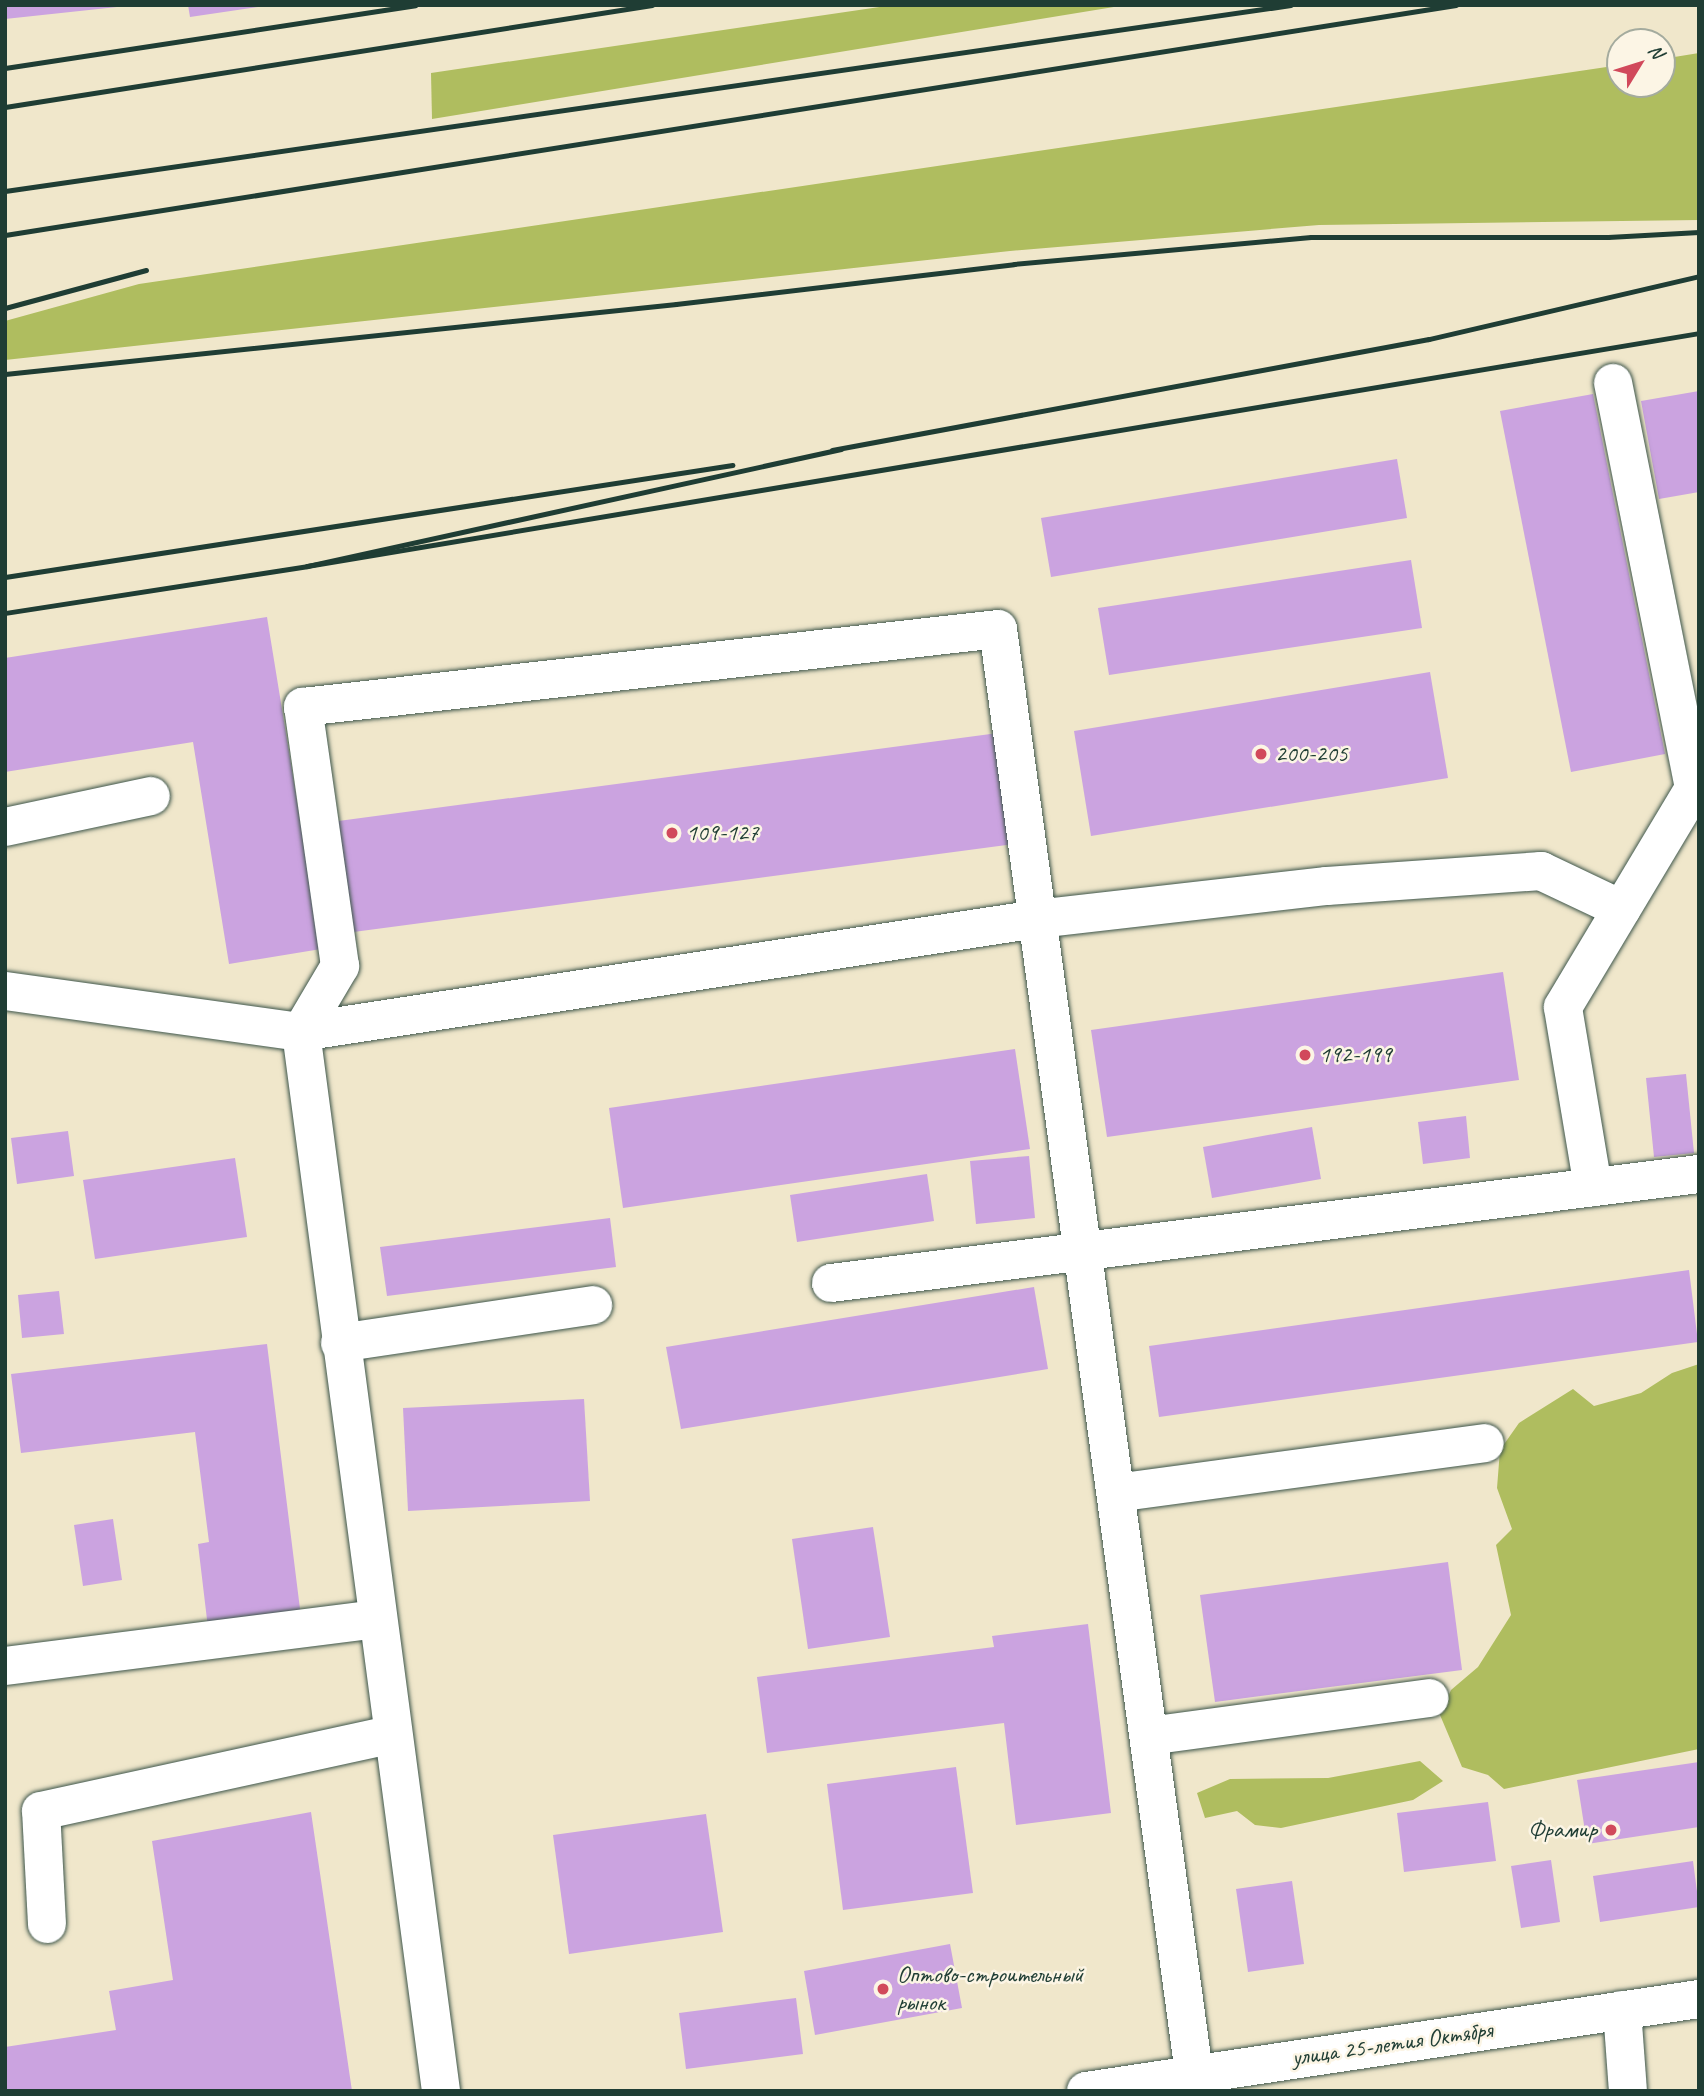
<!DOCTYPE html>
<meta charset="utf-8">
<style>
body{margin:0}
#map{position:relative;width:1704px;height:2096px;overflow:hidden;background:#f0e7cb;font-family:Caveat,sans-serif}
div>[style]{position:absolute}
.green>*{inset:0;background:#afbd5f}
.building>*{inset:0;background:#cba3e0}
.roads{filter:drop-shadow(0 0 2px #3e564b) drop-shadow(0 0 2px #3e564b)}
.minor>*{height:38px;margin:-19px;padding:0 19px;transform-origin:19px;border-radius:19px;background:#fff}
.rail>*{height:5px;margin:-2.5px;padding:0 2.5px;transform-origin:2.5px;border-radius:2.5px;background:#1f3d34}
.dots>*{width:19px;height:19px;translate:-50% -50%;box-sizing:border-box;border:4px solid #fcf5e5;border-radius:50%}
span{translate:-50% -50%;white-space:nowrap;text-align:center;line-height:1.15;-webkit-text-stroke:5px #fcf5e5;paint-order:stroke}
.poi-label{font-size:24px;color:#1f3d34}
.left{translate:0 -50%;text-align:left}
.right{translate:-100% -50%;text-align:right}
.street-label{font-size:24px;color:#1f3d34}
.frame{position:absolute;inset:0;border:7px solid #1f3d34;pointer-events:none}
.north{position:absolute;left:1606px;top:28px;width:70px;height:70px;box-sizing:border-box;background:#fcf5e5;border:2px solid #a4ab9e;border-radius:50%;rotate:52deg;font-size:19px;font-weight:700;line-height:28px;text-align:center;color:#1f3d34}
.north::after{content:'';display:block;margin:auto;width:24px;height:32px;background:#d1495b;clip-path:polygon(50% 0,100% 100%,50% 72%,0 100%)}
</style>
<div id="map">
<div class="green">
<div style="clip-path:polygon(893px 5px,1126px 5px,432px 119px,431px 73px)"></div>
<div style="clip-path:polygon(1699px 53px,1699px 220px,1319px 225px,1010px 251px,5px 360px,5px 321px,139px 284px,1620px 65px,1620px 84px,1662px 84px,1662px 59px)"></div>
<div style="clip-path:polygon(1699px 1364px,1699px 1749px,1504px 1789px,1488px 1775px,1462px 1767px,1440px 1715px,1451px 1690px,1478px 1667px,1511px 1615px,1496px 1545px,1512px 1529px,1497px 1488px,1500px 1450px,1519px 1423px,1573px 1389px,1594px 1406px,1641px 1393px,1672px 1373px)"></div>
<div style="clip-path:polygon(1420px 1761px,1443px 1781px,1413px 1800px,1281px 1828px,1255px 1825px,1237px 1811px,1205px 1818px,1197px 1793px,1230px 1779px,1328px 1778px)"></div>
</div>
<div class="building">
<div style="clip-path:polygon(5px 5px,117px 5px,117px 7px,5px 19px)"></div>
<div style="clip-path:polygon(188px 5px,258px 5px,258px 7px,190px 17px)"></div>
<div style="clip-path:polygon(1699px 391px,1699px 492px,1659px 499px,1641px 401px)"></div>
<div style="clip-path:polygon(1593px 394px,1665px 754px,1571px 772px,1500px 411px)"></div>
<div style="clip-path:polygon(1397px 459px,1407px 518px,1051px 577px,1041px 518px)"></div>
<div style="clip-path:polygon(1411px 560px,1422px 628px,1109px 675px,1098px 608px)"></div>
<div style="clip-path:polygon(267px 617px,321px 949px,229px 964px,193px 742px,5px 772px,5px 658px)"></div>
<div style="clip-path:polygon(1430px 672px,1448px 778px,1091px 836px,1074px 731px)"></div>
<div style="clip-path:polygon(998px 733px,1014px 844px,346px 933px,331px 822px)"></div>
<div style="clip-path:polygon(1503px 972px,1519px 1080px,1107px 1137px,1091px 1030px)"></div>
<div style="clip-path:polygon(1015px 1049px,1030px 1149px,623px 1208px,609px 1108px)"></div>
<div style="clip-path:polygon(1686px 1074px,1694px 1153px,1654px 1157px,1646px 1078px)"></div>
<div style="clip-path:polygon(1466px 1116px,1470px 1158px,1423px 1164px,1418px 1122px)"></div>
<div style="clip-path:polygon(1312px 1127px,1321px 1179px,1212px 1198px,1203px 1147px)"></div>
<div style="clip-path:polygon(68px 1131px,74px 1176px,17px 1184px,11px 1138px)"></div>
<div style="clip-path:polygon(1029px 1156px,1035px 1218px,976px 1224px,970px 1161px)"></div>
<div style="clip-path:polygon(235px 1158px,247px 1237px,95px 1259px,83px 1180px)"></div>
<div style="clip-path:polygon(927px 1174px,934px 1221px,797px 1242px,790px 1195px)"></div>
<div style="clip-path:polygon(610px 1218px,616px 1267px,387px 1296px,380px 1247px)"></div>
<div style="clip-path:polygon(1689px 1270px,1698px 1342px,1159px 1417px,1149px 1346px)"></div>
<div style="clip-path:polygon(1034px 1287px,1048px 1369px,681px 1429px,666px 1347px)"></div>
<div style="clip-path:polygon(59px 1291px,64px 1334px,22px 1338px,18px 1295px)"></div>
<div style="clip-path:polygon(267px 1344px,301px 1617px,208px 1628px,198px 1544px,209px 1542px,195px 1432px,21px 1453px,11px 1374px)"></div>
<div style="clip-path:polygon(584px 1399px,590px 1501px,408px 1511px,403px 1408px)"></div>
<div style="clip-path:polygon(113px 1519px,122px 1580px,83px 1586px,74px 1525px)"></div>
<div style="clip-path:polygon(873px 1527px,890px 1637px,808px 1649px,792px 1539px)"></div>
<div style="clip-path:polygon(1448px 1562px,1462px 1670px,1215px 1702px,1200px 1595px)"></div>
<div style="clip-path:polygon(1088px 1624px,1111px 1813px,1016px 1825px,1004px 1723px,767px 1753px,757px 1677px,994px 1647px,992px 1636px)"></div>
<div style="clip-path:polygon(1699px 1762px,1699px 1827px,1587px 1844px,1577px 1780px)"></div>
<div style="clip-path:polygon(956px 1767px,973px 1893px,843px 1910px,827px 1784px)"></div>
<div style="clip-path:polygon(1488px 1802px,1496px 1861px,1404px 1872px,1397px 1813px)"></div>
<div style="clip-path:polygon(311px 1812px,352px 2091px,5px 2091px,5px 2047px,116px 2030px,109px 1991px,173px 1980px,152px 1841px)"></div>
<div style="clip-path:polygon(706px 1814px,723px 1932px,569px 1954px,553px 1835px)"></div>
<div style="clip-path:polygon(1551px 1860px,1560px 1922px,1521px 1928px,1511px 1866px)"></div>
<div style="clip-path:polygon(1693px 1861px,1699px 1907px,1600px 1922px,1593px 1876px)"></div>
<div style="clip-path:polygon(1292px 1881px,1304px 1964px,1248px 1972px,1236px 1889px)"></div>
<div style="clip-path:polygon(950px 1944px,962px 2008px,815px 2035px,804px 1971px)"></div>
<div style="clip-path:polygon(796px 1998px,803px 2054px,686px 2069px,679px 2013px)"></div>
</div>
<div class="roads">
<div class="minor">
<div style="left:5px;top:827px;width:149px;rotate:-12deg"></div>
<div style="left:5px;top:991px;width:299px;rotate:7.9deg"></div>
<div style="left:301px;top:1032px;width:745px;rotate:-8.73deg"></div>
<div style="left:1037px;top:919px;width:292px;rotate:-6.5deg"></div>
<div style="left:1327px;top:886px;width:215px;rotate:-4deg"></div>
<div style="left:1541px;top:871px;width:89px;rotate:25.4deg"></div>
<div style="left:1593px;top:1187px;width:182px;rotate:-99.5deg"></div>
<div style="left:1563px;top:1007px;width:255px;rotate:-59.1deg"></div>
<div style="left:1694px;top:788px;width:413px;rotate:-101.3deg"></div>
<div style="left:831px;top:1283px;width:875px;rotate:-7.16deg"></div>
<div style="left:340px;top:1343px;width:256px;rotate:-8.5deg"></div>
<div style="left:1116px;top:1493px;width:372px;rotate:-7.7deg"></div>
<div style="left:5px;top:1666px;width:375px;rotate:-7.2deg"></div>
<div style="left:1149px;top:1736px;width:283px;rotate:-7.7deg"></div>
<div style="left:47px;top:1924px;width:113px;rotate:-93deg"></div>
<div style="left:41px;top:1811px;width:360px;rotate:-12.3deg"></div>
<div style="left:1622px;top:2010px;width:81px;rotate:85.8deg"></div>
<div style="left:441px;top:2091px;width:1068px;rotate:-97.53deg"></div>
<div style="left:301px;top:1032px;width:77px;rotate:-59.4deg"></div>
<div style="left:340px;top:966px;width:262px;rotate:-98.1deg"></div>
<div style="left:303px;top:707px;width:699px;rotate:-6.4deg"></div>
<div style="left:998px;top:629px;width:1457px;rotate:82.27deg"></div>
<div style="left:1086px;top:2091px;width:620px;rotate:-8.54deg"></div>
</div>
</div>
<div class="rail">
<div style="left:5px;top:68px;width:415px;rotate:-8.7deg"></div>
<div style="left:5px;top:107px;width:655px;rotate:-8.96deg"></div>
<div style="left:5px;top:191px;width:1299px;rotate:-8.23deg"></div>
<div style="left:5px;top:235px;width:1469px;rotate:-9.01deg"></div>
<div style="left:5px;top:308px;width:146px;rotate:-15.1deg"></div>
<div style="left:5px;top:374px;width:675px;rotate:-5.96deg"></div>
<div style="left:676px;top:304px;width:340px;rotate:-6.7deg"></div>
<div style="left:1014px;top:264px;width:298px;rotate:-5.2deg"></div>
<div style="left:1311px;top:237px;width:297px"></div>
<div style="left:1608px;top:237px;width:91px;rotate:-3.1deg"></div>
<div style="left:841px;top:449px;width:547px;rotate:167.64deg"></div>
<div style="left:307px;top:566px;width:1411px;rotate:-9.5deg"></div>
<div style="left:832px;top:450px;width:607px;rotate:-10.53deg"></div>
<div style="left:1429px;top:339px;width:277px;rotate:-13.1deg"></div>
<div style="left:5px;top:577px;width:736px;rotate:-8.76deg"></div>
<div style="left:5px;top:613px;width:306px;rotate:-8.8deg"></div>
</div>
<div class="dots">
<div style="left:1261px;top:754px;background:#d1495b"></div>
<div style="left:672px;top:833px;background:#d1495b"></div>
<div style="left:1305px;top:1055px;background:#d1495b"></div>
<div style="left:1611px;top:1830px;background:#d1495b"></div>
<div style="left:883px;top:1989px;background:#d1495b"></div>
</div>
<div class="poi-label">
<span class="left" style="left:1275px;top:754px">200-205</span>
<span class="left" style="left:686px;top:833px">109-127</span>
<span class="left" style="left:1319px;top:1055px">192-199</span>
<span class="right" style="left:1597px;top:1830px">Фрамир</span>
<span class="left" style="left:897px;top:1989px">Оптово-строительный<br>рынок</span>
</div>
<div class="street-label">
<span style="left:1392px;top:2044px;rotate:-8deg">улица 25-летия Октября</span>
</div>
<div class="frame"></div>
<div class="north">N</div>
</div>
